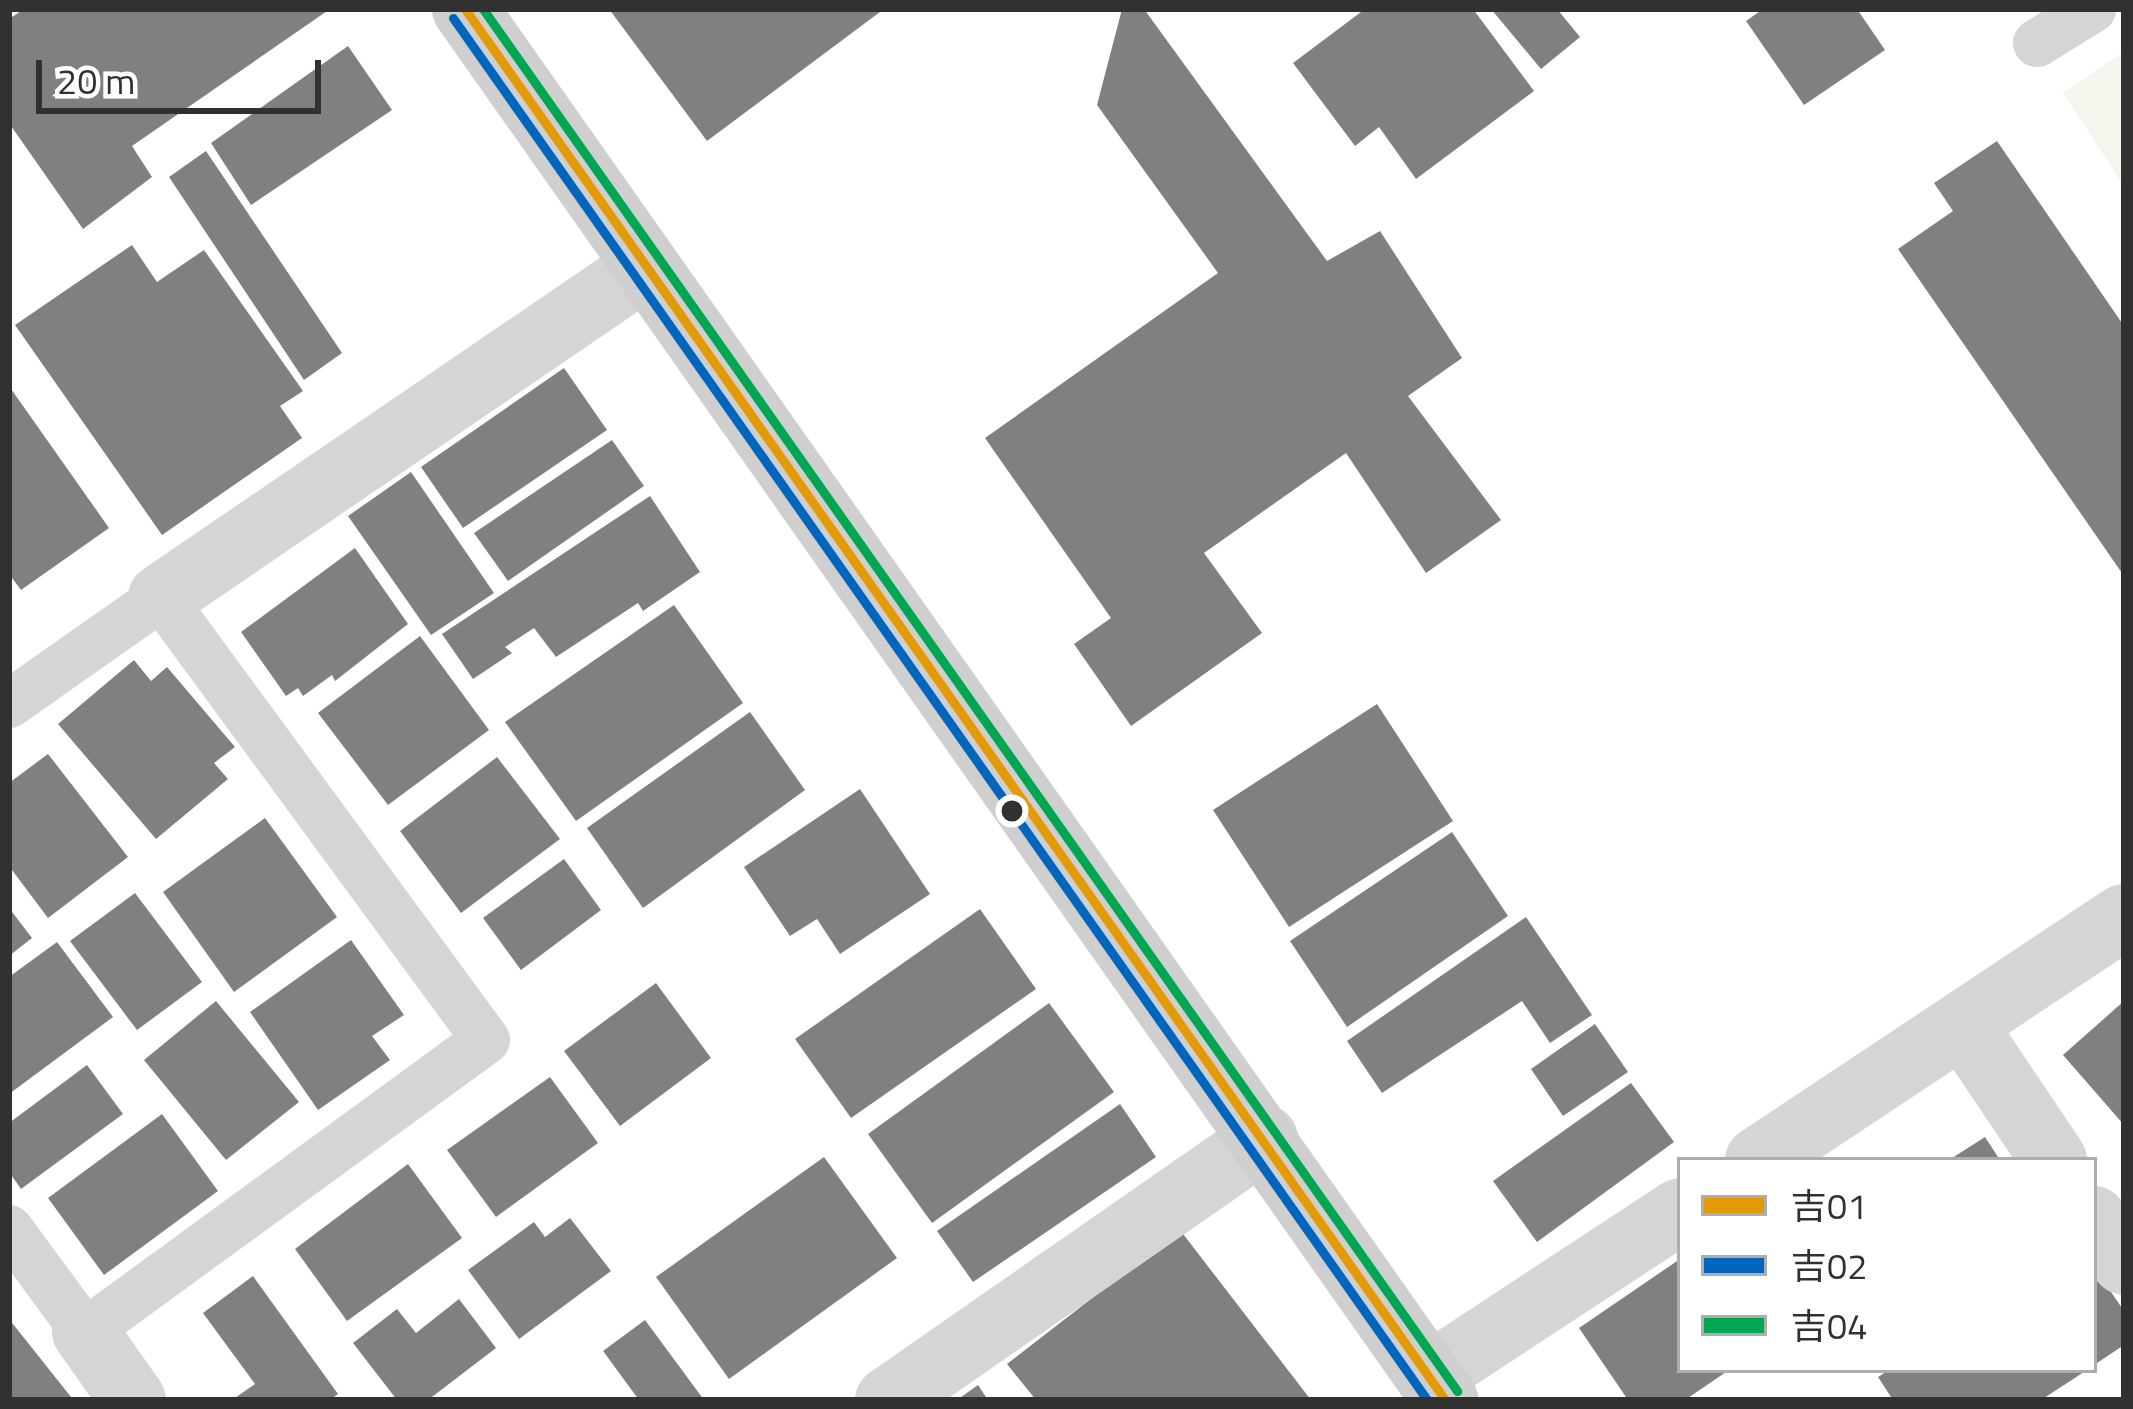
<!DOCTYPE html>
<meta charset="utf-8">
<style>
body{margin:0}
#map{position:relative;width:2133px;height:1409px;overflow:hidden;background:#fff;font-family:"Titillium Web","Noto Sans JP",sans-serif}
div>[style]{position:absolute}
.green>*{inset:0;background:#f3f6ed}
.building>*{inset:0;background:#808080}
.lane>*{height:48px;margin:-24px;padding:0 24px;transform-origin:24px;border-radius:24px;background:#d5d5d5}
.street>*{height:66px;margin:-33px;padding:0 33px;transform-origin:33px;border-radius:33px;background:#d5d5d5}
.secondary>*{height:66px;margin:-33px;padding:0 33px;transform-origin:33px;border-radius:33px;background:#cfcfcf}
.bus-1>*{height:9px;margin:-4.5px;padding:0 4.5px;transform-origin:4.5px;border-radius:4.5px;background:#e39a05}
.bus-2>*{height:9px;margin:-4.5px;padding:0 4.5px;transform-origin:4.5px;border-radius:4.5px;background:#0065bd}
.bus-3>*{height:9px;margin:-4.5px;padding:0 4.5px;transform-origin:4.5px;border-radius:4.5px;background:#00a651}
.dots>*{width:33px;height:33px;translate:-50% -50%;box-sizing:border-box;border:6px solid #fff;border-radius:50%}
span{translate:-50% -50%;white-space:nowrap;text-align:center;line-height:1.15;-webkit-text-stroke:12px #fff;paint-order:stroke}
.frame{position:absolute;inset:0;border:12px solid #313131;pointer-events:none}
.legend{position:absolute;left:1677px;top:1157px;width:420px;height:216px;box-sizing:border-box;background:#fff;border:3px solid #adadad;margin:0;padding:15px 21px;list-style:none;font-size:36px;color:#313131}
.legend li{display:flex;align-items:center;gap:24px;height:60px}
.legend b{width:60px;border:3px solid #adadad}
.scale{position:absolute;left:36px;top:60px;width:285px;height:54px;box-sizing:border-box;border:6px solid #313131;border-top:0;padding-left:15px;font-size:36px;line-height:42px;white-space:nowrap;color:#313131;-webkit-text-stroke:9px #fff;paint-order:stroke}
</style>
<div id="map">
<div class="green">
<div style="clip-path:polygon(2124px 52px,2124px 186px,2063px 93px)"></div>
</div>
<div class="building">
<div style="clip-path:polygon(24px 9px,330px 9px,132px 146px,152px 177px,83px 229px,9px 123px,9px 19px)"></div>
<div style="clip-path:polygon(609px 9px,884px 9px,707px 141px)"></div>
<div style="clip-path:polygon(1122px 9px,1144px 9px,1327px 261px,1380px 231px,1462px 358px,1408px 396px,1501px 520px,1426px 573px,1346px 453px,1204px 553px,1262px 633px,1131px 726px,1074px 644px,1111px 618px,985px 438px,1218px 273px,1097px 105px)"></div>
<div style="clip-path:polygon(1365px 9px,1473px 9px,1534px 91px,1416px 179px,1379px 127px,1355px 146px,1293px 63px)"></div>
<div style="clip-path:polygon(1491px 9px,1557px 9px,1580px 37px,1541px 69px)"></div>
<div style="clip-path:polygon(1763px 9px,1857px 9px,1885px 50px,1804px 105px,1746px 21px)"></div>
<div style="clip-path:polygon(348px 46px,392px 110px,251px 205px,211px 143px)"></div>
<div style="clip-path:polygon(1997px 141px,2124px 326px,2124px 576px,1898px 249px,1953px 211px,1934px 183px)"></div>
<div style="clip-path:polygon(206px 151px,342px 353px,304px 380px,169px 177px)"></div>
<div style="clip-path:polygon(132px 245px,157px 282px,204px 250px,303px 391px,280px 406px,302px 438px,162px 535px,15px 325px)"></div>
<div style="clip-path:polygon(564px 368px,607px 430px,463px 528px,421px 467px)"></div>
<div style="clip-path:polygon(9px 386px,109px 528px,21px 590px,9px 574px)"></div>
<div style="clip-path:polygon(612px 440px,644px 486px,508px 581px,474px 533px)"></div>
<div style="clip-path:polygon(411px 472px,494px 593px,431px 635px,348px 516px)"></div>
<div style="clip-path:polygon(650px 496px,700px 572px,643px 611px,638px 603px,556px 657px,534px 628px,505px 647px,512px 653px,473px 679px,442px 634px)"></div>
<div style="clip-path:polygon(355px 548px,408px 624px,335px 681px,332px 675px,303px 696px,298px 688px,286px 696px,241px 632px)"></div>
<div style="clip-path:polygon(674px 605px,743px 703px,576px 821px,505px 722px)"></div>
<div style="clip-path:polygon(420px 636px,489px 730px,388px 805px,318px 713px)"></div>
<div style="clip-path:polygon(134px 660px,151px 681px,167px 667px,235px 747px,214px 763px,228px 779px,156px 839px,58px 724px)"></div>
<div style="clip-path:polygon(1377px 704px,1453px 821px,1289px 927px,1213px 810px)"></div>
<div style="clip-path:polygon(750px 712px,805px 790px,643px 908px,587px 828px)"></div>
<div style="clip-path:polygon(48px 754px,128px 857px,48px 918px,9px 866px,9px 783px)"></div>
<div style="clip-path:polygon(497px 757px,560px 839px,461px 913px,400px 831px)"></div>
<div style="clip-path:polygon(860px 789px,930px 894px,840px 954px,817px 919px,790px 936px,744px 867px)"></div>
<div style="clip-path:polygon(265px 818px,337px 917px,234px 992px,163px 892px)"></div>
<div style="clip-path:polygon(1452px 832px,1508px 916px,1347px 1027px,1290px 941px)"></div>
<div style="clip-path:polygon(564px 859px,601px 910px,521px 970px,483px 918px)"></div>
<div style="clip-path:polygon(135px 893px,202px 982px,137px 1030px,70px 941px)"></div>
<div style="clip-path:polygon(9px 908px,32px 938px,9px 956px)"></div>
<div style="clip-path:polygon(980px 909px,1036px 989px,851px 1118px,795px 1039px)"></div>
<div style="clip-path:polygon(1526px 917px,1592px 1015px,1550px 1043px,1522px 1001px,1382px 1093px,1347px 1041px)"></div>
<div style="clip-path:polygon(351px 940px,404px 1015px,372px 1036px,390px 1060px,318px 1110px,250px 1012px)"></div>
<div style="clip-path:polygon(57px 942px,113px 1017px,9px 1094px,9px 977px)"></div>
<div style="clip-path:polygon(656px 983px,711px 1058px,620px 1126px,564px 1051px)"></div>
<div style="clip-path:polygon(216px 1001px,299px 1102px,226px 1160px,144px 1060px)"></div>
<div style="clip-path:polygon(2124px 1001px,2124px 1125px,2063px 1055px)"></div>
<div style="clip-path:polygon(1049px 1003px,1114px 1092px,932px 1223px,868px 1134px)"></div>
<div style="clip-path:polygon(1595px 1024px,1628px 1072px,1563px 1116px,1531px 1069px)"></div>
<div style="clip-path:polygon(87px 1065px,123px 1114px,21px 1189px,9px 1172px,9px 1123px)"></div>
<div style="clip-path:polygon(550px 1077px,598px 1143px,496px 1217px,447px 1150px)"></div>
<div style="clip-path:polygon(1631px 1083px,1674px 1142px,1537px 1242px,1493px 1181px)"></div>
<div style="clip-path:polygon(1120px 1104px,1156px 1157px,973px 1282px,937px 1231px)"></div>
<div style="clip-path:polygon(162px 1114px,218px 1191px,104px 1275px,48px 1198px)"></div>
<div style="clip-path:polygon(1985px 1137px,2000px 1160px,1949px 1160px)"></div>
<div style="clip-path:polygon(824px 1157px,897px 1258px,729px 1379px,656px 1277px)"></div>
<div style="clip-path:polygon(408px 1164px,462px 1238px,347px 1321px,295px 1249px)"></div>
<div style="clip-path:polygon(570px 1218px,611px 1271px,519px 1339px,468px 1270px,534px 1222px,545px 1237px)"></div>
<div style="clip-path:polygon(1180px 1230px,1311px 1400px,1036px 1400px,1007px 1364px)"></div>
<div style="clip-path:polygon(1680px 1259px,1680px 1370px,1729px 1370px,1685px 1400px,1628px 1400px,1579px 1328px)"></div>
<div style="clip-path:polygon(2094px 1267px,2124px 1311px,2124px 1345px,2094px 1365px)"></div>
<div style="clip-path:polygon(253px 1276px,338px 1394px,330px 1400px,232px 1400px,255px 1384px,203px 1313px)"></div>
<div style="clip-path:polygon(459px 1299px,496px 1348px,428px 1400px,397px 1400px,353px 1343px,397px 1309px,416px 1333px)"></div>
<div style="clip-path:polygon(9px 1319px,71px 1397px,67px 1400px,9px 1400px)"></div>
<div style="clip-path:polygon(645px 1320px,704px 1400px,639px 1400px,603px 1351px)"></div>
<div style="clip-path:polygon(1889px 1370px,1927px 1372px,2087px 1370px,2041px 1400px,1893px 1400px,1878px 1377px)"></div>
<div style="clip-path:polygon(978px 1385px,988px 1400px,957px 1400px)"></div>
</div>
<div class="lane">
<div style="left:2037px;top:43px;width:65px;rotate:-31.7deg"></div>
<div style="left:9px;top:704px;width:186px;rotate:-35.1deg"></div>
<div style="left:161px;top:597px;width:549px;rotate:53.73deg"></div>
<div style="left:486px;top:1040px;width:496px;rotate:143.9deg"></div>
<div style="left:85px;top:1332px;width:128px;rotate:-126.4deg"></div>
</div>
<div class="street">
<div style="left:161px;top:597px;width:586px;rotate:-34.29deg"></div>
<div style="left:1964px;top:1026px;width:161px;rotate:56.1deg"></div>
<div style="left:1758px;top:1160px;width:439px;rotate:-33.6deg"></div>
<div style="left:2094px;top:1219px;width:52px;rotate:55.1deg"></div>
<div style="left:85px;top:1332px;width:83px;rotate:54.8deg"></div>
<div style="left:1429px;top:1376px;width:300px;rotate:-33.3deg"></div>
<div style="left:888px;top:1400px;width:459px;rotate:-34.8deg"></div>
</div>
<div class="secondary">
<div style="left:465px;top:9px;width:1702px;rotate:54.83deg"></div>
</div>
<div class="bus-1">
<div style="left:465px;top:9px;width:1702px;rotate:54.83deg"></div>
</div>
<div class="bus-2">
<div style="left:453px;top:18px;width:1691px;rotate:54.82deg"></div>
</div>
<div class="bus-3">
<div style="left:483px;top:9px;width:1691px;rotate:54.82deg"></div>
</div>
<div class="dots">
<div style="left:1012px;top:811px;background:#313131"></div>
</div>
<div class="frame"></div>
<ul class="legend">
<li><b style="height:15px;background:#e39a05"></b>吉01</li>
<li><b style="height:15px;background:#0065bd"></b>吉02</li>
<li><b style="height:15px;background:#00a651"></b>吉04</li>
</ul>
<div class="scale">20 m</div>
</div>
